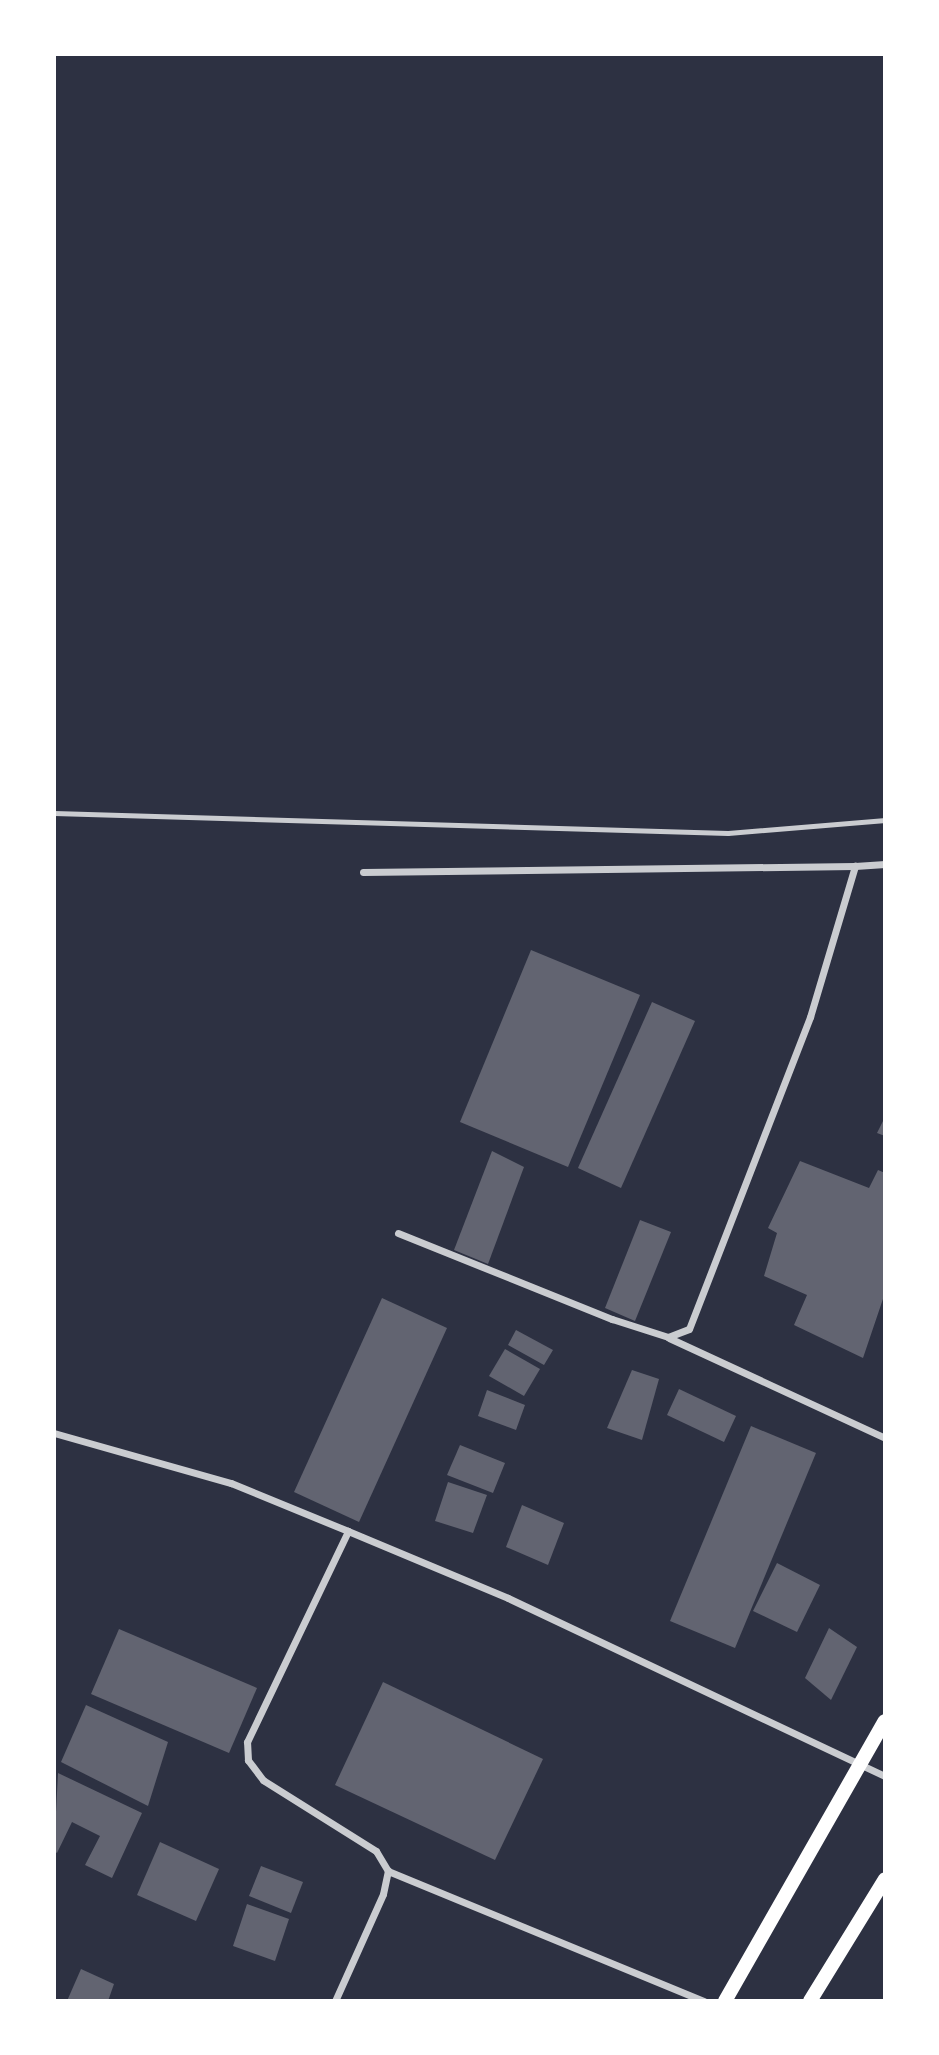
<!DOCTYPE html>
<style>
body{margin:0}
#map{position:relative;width:939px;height:2055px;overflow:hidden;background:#2d3142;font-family:"PT Sans",sans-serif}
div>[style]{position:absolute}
.building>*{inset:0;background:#626471}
.service>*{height:5px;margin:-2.5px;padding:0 2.5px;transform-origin:2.5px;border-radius:2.5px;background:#caccd0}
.minor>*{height:7px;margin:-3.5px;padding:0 3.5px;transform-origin:3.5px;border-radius:3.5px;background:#caccd0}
.secondary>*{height:14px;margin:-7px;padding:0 7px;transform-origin:7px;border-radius:7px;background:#fff}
span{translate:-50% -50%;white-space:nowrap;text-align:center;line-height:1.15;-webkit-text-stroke:5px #fff;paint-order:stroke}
.frame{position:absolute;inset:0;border:56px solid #fff;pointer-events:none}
</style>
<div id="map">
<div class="building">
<div style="clip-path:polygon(531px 950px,640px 995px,568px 1167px,460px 1122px)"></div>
<div style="clip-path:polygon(652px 1002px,695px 1021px,621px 1188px,578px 1168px)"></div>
<div style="clip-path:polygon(885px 1117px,885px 1136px,877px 1133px)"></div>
<div style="clip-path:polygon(492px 1151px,524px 1167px,488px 1264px,454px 1250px)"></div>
<div style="clip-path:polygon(800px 1161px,869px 1188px,878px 1170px,885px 1173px,885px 1293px,863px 1358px,794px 1325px,807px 1295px,764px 1276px,777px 1233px,768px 1228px)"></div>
<div style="clip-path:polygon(640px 1220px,671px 1232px,635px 1321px,605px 1308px)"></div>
<div style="clip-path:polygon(382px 1298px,447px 1328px,359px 1522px,294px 1492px)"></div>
<div style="clip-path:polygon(516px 1330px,553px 1350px,544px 1365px,508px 1345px)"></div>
<div style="clip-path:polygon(505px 1349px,540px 1369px,524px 1396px,489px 1376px)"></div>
<div style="clip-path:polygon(632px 1370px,659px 1379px,642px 1440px,607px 1428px)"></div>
<div style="clip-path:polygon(679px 1389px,736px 1416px,724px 1442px,667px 1415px)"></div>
<div style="clip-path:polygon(487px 1390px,525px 1405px,516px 1430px,478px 1416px)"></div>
<div style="clip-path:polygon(751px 1426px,816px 1453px,735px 1648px,670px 1621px)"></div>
<div style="clip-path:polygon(460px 1445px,505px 1463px,493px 1493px,447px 1475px)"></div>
<div style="clip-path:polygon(448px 1482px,487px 1495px,473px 1533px,435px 1521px)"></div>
<div style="clip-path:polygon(522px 1505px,564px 1523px,548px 1565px,506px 1547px)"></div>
<div style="clip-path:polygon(777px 1563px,820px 1585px,797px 1632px,753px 1611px)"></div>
<div style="clip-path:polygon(829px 1628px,857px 1647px,831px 1700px,805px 1678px)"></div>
<div style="clip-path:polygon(119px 1629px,257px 1688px,229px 1753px,91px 1694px)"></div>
<div style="clip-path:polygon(383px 1682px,543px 1759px,495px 1860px,335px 1785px)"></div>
<div style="clip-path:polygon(86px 1705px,168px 1742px,148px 1806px,61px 1762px)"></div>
<div style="clip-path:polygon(58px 1773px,142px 1813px,112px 1878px,85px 1865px,100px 1836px,72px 1822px,57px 1853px,54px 1851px)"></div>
<div style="clip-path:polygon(160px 1842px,219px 1869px,196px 1921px,137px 1895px)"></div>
<div style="clip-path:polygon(261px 1866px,303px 1882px,291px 1913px,249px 1896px)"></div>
<div style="clip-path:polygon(247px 1904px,289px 1919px,275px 1961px,233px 1946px)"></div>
<div style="clip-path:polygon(81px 1969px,114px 1984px,108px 2001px,67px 2001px)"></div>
</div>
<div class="service">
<div style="left:54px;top:813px;width:674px;rotate:1.7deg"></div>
<div style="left:728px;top:833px;width:158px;rotate:-4.7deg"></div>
</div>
<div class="minor">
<div style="left:363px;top:872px;width:492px;rotate:-0.7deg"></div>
<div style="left:398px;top:1233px;width:231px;rotate:21.9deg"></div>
<div style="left:612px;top:1319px;width:59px;rotate:17.8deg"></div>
<div style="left:668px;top:1337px;width:22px;rotate:-21deg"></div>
<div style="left:689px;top:1329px;width:335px;rotate:-68.8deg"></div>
<div style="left:810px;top:1017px;width:158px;rotate:-73.4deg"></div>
<div style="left:855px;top:866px;width:30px;rotate:-4deg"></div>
<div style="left:669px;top:1338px;width:238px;rotate:24.8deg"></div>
<div style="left:54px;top:1433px;width:184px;rotate:15.8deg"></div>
<div style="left:231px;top:1483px;width:126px;rotate:22.3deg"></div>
<div style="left:348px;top:1531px;width:173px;rotate:22.7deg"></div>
<div style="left:508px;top:1598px;width:417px;rotate:25.3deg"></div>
<div style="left:388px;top:1871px;width:342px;rotate:22.4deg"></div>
<div style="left:335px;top:2001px;width:117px;rotate:-65.8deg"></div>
<div style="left:383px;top:1894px;width:24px;rotate:-78deg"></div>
<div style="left:388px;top:1871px;width:23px;rotate:-121deg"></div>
<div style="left:376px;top:1851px;width:133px;rotate:-147.9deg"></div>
<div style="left:263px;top:1780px;width:25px;rotate:-127deg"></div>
<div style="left:248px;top:1760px;width:18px;rotate:-93deg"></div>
<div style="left:247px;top:1742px;width:234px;rotate:-64.4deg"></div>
</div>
<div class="secondary">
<div style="left:725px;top:2001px;width:322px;rotate:-60.3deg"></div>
<div style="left:810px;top:2001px;width:143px;rotate:-58.4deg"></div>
</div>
<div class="frame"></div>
</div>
